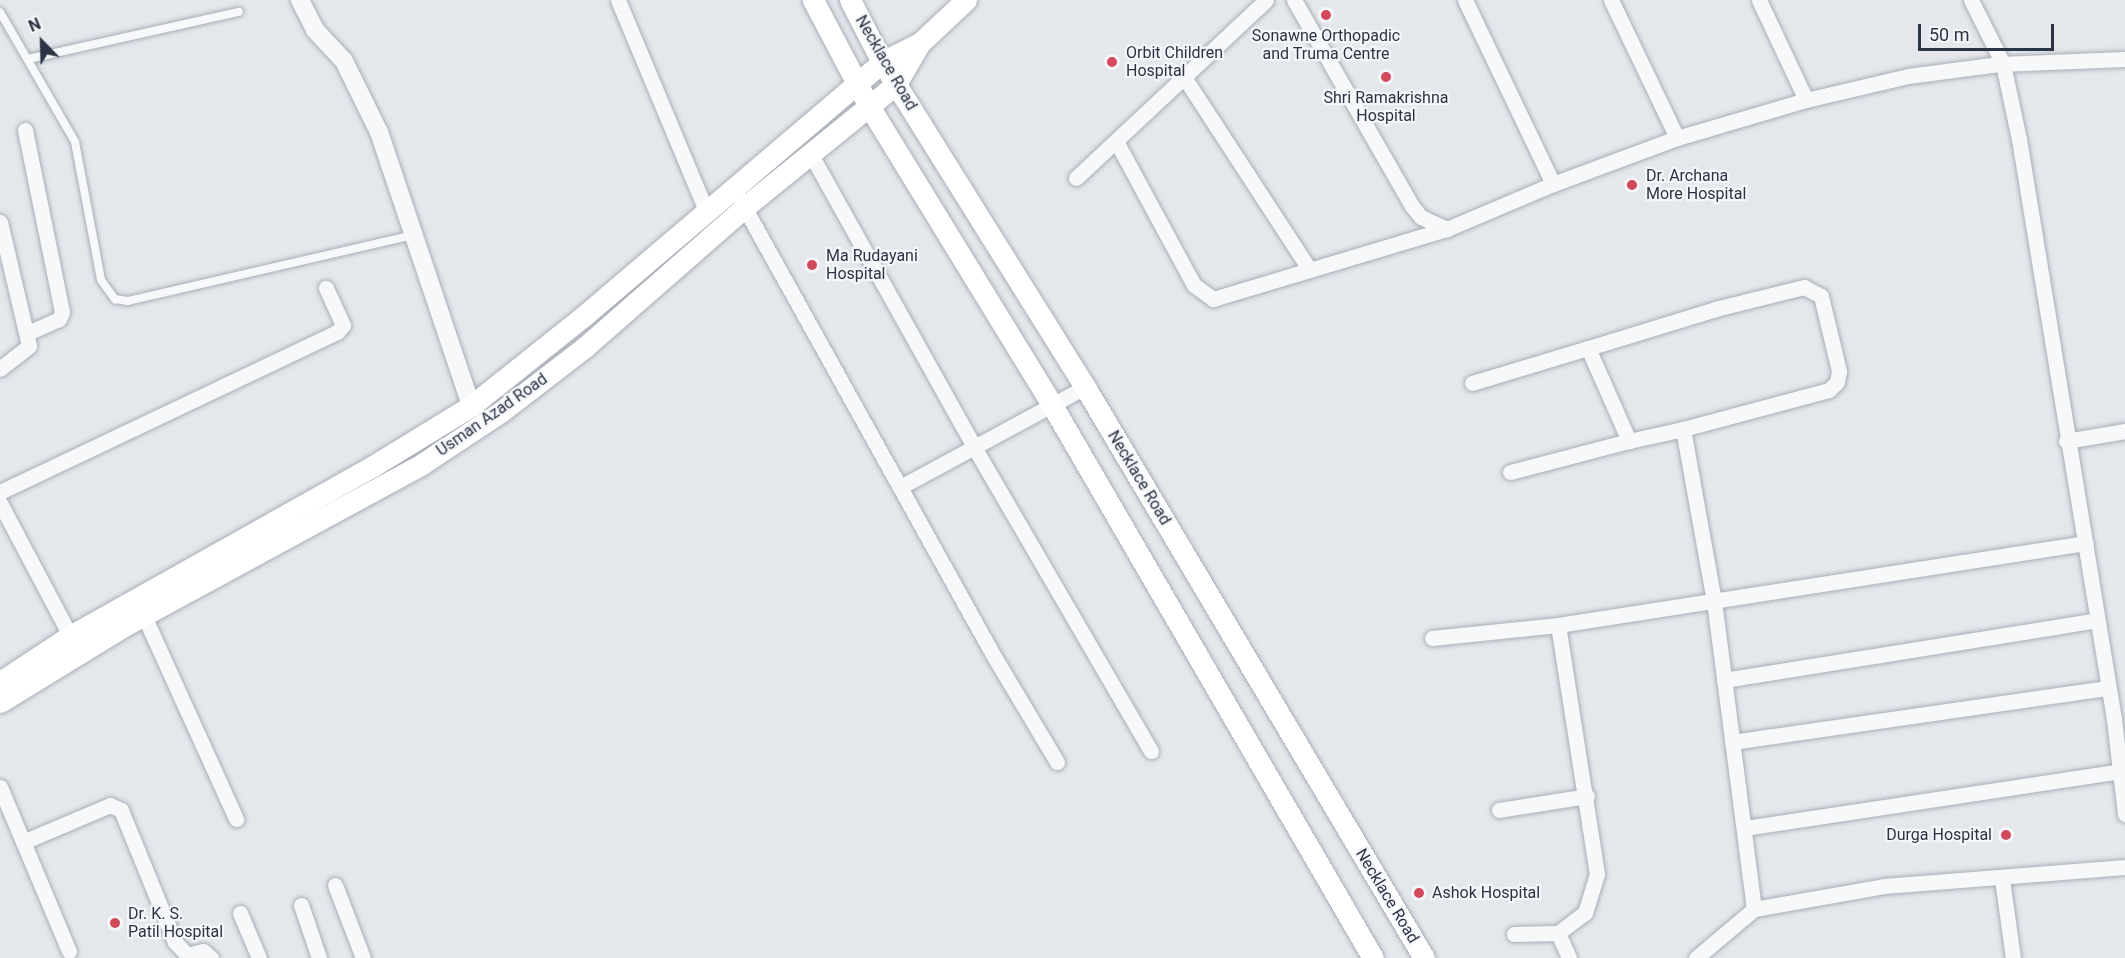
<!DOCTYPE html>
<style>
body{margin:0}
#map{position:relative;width:2125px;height:958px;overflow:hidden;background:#e4e7ec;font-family:Roboto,sans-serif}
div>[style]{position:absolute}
.roads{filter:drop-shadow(0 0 2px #a9aeb7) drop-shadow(0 0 2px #a9aeb7)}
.service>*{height:8px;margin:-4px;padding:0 4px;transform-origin:4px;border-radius:4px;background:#f7f8fa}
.minor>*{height:15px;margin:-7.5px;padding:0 7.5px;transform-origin:7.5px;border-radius:7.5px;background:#f7f8fa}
.tertiary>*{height:18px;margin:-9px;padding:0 9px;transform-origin:9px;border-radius:9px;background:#f7f8fa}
.secondary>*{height:21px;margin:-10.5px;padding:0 10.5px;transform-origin:10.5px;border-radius:10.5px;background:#fff}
.dots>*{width:16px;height:16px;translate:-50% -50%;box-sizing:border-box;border:3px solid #f4f6f9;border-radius:50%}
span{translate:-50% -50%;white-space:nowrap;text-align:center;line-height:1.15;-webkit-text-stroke:4.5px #f4f6f9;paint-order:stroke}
.poi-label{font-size:16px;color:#2b3445}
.left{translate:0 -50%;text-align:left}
.right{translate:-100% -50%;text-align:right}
.street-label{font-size:16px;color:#2b3445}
.north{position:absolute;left:12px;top:12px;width:60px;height:60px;-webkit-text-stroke:4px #f4f6f9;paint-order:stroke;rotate:337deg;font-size:16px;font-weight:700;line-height:24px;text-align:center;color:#2b3445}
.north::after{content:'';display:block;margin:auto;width:21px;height:27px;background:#2b3445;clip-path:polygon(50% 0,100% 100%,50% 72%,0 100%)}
.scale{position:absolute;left:1918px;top:24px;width:136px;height:27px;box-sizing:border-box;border:3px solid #2b3445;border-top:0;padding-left:8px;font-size:18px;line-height:21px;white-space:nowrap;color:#2b3445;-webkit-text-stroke:4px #f4f6f9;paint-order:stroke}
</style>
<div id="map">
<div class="roads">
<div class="service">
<div style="left:0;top:12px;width:150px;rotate:60deg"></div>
<div style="left:75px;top:142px;width:140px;rotate:79.3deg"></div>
<div style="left:101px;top:280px;width:24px;rotate:54deg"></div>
<div style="left:115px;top:299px;width:13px;rotate:9deg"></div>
<div style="left:128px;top:301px;width:294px;rotate:-13deg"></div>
<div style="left:28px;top:59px;width:216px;rotate:-12.6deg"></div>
</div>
<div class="minor">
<div style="left:618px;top:0;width:228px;rotate:67.3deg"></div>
<div style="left:1294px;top:0;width:237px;rotate:60.2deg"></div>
<div style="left:1412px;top:206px;width:14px;rotate:51deg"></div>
<div style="left:1421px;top:217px;width:29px;rotate:25deg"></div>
<div style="left:1447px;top:229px;width:115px;rotate:-23deg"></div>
<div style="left:1553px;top:184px;width:132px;rotate:-20.4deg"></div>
<div style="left:1677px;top:138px;width:134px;rotate:-16.4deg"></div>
<div style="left:1806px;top:100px;width:105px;rotate:-13.2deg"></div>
<div style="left:1908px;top:76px;width:92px;rotate:-7.5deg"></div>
<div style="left:1999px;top:64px;width:126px;rotate:-2.3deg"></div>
<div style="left:1465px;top:0;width:204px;rotate:64.4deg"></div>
<div style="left:1611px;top:0;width:153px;rotate:64.4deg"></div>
<div style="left:1759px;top:0;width:110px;rotate:64.8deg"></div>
<div style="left:1971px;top:0;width:72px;rotate:63.4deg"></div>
<div style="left:2003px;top:64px;width:77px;rotate:78deg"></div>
<div style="left:2019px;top:139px;width:588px;rotate:80.7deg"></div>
<div style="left:2114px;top:719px;width:96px;rotate:83.4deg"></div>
<div style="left:1184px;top:77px;width:230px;rotate:56.9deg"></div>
<div style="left:25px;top:130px;width:186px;rotate:78.5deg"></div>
<div style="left:62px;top:312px;width:8px;rotate:113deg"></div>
<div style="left:59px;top:319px;width:35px;rotate:156deg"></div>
<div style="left:1116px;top:141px;width:164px;rotate:61.6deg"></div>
<div style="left:1194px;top:285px;width:24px;rotate:36deg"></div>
<div style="left:1213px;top:299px;width:244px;rotate:-16.7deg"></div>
<div style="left:810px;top:153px;width:337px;rotate:60.8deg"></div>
<div style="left:974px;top:447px;width:352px;rotate:59.8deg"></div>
<div style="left:1076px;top:178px;width:260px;rotate:-43.1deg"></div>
<div style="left:733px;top:187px;width:533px;rotate:60.93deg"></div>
<div style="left:992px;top:653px;width:127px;rotate:59.2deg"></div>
<div style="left:0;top:222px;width:127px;rotate:76.8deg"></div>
<div style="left:29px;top:346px;width:37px;rotate:142deg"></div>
<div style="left:1472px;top:383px;width:121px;rotate:-16.8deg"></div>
<div style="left:1683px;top:429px;width:151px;rotate:-15deg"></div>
<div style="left:1829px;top:390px;width:11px;rotate:-45deg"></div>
<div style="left:1837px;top:382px;width:11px;rotate:-80deg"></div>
<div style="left:1839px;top:371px;width:77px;rotate:-103.5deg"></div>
<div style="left:1821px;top:296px;width:19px;rotate:-152deg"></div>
<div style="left:1804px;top:287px;width:88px;rotate:166.1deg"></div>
<div style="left:1719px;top:308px;width:137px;rotate:163deg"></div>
<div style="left:1588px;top:348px;width:102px;rotate:66.2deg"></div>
<div style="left:1629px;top:441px;width:55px;rotate:-12.5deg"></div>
<div style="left:1683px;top:429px;width:175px;rotate:79.8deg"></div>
<div style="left:1714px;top:601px;width:311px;rotate:82.6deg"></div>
<div style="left:2066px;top:441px;width:60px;rotate:-9.6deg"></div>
<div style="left:1510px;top:472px;width:123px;rotate:-14.6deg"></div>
<div style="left:902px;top:486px;width:208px;rotate:-28.4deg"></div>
<div style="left:0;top:492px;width:373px;rotate:-25.4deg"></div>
<div style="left:337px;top:332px;width:9px;rotate:-49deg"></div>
<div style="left:343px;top:325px;width:41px;rotate:-114.7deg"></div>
<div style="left:0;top:503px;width:158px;rotate:62.1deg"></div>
<div style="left:140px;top:607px;width:233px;rotate:65.6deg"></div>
<div style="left:1432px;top:638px;width:127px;rotate:-5.9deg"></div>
<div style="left:1558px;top:625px;width:534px;rotate:-8.83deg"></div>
<div style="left:1724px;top:680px;width:378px;rotate:-9.1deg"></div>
<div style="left:1732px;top:742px;width:380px;rotate:-8.2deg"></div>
<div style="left:0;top:787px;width:178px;rotate:67.2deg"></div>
<div style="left:1499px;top:810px;width:89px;rotate:-9deg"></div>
<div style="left:1745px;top:828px;width:379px;rotate:-8.6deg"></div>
<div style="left:23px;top:842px;width:95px;rotate:-23deg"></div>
<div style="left:110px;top:805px;width:12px;rotate:24deg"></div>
<div style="left:121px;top:810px;width:143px;rotate:67.8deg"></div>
<div style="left:175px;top:942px;width:18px;rotate:47deg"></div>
<div style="left:187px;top:955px;width:16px;rotate:-14deg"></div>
<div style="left:203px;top:951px;width:11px;rotate:41deg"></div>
<div style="left:2002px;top:879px;width:80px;rotate:82.1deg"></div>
<div style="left:335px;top:885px;width:78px;rotate:69deg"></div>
<div style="left:301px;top:905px;width:56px;rotate:71.2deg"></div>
<div style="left:240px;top:913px;width:49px;rotate:67.1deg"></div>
<div style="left:1558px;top:933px;width:27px;rotate:66deg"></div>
<div style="left:1514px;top:934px;width:44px;rotate:-1.3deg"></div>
<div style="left:1558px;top:933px;width:34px;rotate:-37deg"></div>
<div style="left:1585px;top:913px;width:41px;rotate:-72.9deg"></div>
<div style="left:1597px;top:874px;width:252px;rotate:-98.9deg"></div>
<div style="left:1696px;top:958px;width:76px;rotate:-40.2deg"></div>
<div style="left:1754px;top:909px;width:132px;rotate:-10deg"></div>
<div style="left:1884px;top:886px;width:242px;rotate:-4.5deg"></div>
</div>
<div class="tertiary">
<div style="left:300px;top:0;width:34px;rotate:63deg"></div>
<div style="left:315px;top:30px;width:42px;rotate:46.9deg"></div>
<div style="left:344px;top:61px;width:79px;rotate:63.8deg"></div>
<div style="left:379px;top:132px;width:289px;rotate:71.4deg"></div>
</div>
<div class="secondary">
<div style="left:813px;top:0;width:120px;rotate:62.2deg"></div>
<div style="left:869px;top:106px;width:351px;rotate:58.5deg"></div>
<div style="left:1052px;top:405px;width:639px;rotate:59.87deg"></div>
<div style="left:850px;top:0;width:70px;rotate:62.7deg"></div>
<div style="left:882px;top:62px;width:383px;rotate:58deg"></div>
<div style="left:1085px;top:387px;width:664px;rotate:59.3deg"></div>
<div style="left:0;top:682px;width:84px;rotate:-33.3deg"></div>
<div style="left:70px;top:636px;width:347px;rotate:-29.3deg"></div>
<div style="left:373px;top:466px;width:115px;rotate:-31.5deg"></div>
<div style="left:471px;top:406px;width:146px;rotate:-38.6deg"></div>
<div style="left:585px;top:315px;width:390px;rotate:-40.4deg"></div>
<div style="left:882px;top:62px;width:42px;rotate:-26.6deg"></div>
<div style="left:920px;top:43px;width:63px;rotate:-43.1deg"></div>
<div style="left:0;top:702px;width:145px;rotate:-31.5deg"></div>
<div style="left:124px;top:626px;width:339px;rotate:-28.5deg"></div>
<div style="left:422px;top:464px;width:96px;rotate:-33.5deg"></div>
<div style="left:502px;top:411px;width:105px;rotate:-37.6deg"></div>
<div style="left:585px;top:347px;width:214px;rotate:-41.2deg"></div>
<div style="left:746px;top:206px;width:193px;rotate:-39.1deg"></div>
<div style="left:896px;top:84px;width:48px;rotate:-59.7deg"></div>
</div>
</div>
<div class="dots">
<div style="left:1326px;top:15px;background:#d1495b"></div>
<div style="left:1112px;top:62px;background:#d1495b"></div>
<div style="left:1386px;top:77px;background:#d1495b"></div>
<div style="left:1632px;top:185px;background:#d1495b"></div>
<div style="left:812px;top:265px;background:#d1495b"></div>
<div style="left:2006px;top:835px;background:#d1495b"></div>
<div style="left:1419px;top:893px;background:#d1495b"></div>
<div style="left:115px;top:923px;background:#d1495b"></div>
</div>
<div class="poi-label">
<span style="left:1326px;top:45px">Sonawne Orthopadic<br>and Truma Centre</span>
<span class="left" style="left:1126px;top:62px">Orbit Children<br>Hospital</span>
<span style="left:1386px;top:107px">Shri Ramakrishna<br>Hospital</span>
<span class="left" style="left:1646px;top:185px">Dr. Archana<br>More Hospital</span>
<span class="left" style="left:826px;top:265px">Ma Rudayani<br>Hospital</span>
<span class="right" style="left:1992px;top:835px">Durga Hospital</span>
<span class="left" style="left:1432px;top:893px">Ashok Hospital</span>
<span class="left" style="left:128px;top:923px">Dr. K. S.<br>Patil Hospital</span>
</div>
<div class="street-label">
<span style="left:886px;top:63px;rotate:60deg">Necklace Road</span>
<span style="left:492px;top:415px;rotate:-35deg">Usman Azad Road</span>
<span style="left:1139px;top:478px;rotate:59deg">Necklace Road</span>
<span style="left:1387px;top:896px;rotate:59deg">Necklace Road</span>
</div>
<div class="north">N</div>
<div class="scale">50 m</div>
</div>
